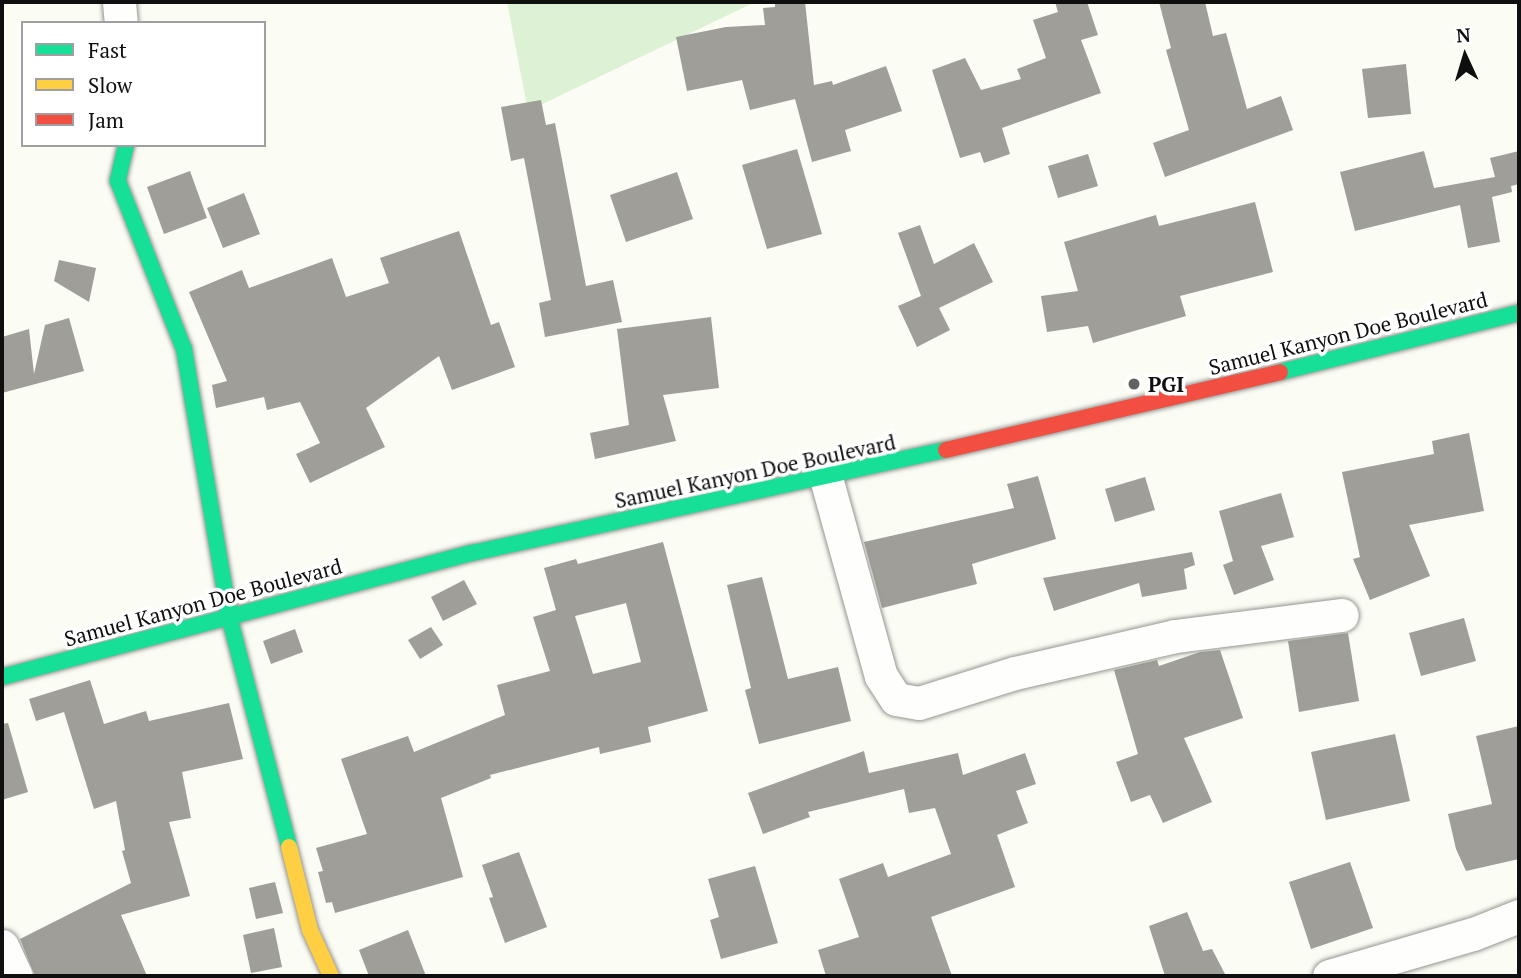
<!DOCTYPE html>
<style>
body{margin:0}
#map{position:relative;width:1521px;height:978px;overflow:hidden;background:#fbfcf4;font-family:"PT Serif",serif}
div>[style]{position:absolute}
.green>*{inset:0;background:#ddf1d5}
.building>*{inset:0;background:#9f9e99}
.roads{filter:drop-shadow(0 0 2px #959692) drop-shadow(0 0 2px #959692)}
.street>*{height:33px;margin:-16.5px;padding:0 16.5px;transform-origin:16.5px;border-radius:16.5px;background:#fefffd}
.fast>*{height:16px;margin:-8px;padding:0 8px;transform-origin:8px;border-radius:8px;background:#16e098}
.slow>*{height:16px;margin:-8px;padding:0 8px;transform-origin:8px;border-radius:8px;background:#ffcf43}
.jam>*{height:16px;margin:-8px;padding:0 8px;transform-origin:8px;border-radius:8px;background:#f24e42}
.dots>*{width:19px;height:19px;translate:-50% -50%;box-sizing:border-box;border:4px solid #fff;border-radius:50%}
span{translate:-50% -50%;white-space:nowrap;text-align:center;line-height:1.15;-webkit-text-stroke:7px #fff;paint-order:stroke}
.street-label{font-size:21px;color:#0f0f0f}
.poi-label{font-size:21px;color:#0f0f0f;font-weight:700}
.left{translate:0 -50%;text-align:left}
.frame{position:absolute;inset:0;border:4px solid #0f0f0f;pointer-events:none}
.legend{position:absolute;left:21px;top:21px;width:245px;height:126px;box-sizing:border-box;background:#fff;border:2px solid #9f9f9f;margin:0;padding:9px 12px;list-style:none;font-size:21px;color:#0f0f0f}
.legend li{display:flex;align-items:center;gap:14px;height:35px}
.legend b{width:35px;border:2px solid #9f9f9f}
.north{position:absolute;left:1430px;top:21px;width:70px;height:70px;-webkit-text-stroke:5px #fff;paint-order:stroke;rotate:356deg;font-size:19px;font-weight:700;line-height:28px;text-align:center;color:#0f0f0f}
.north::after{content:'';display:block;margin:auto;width:24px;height:32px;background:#0f0f0f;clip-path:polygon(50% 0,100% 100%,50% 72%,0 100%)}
</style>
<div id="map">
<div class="green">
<div style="clip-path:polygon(507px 2px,755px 2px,528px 111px)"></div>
</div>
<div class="building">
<div style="clip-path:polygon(775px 2px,805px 2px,814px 85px,832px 81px,833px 85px,886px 66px,902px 111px,845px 130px,851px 151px,812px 162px,795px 99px,750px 110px,742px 80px,687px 91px,676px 37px,726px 27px,765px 25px,763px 8px,775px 7px)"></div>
<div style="clip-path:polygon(1055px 2px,1087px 2px,1098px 35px,1081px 40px,1101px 93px,1002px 128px,1010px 154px,984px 163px,980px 152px,960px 158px,932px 70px,965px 58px,981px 90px,1021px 79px,1017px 69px,1046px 58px,1033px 20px,1058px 12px)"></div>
<div style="clip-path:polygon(1159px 2px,1205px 2px,1213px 36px,1226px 33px,1247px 109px,1281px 96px,1293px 130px,1165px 177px,1153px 143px,1189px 130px,1166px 50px,1171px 48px)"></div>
<div style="clip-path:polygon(1406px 64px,1411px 114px,1368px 118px,1362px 69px)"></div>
<div style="clip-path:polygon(541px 100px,546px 125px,555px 123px,586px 286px,613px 280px,622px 322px,545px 337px,539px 303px,551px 300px,524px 158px,511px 161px,501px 107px)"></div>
<div style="clip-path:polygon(797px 149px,822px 234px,767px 249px,742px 165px)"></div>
<div style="clip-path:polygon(1424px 151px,1434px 188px,1495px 177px,1490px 158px,1519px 151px,1519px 184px,1511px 186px,1512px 192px,1492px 197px,1500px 242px,1468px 248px,1460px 205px,1355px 231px,1340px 172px)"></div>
<div style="clip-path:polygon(1088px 154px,1098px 186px,1058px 198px,1048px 166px)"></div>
<div style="clip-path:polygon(190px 171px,207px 218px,164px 234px,147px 187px)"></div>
<div style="clip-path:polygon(677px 172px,693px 219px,626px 242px,610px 195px)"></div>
<div style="clip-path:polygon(244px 193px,260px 234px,223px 248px,207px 208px)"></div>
<div style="clip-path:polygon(1255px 202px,1273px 272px,1180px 296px,1186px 316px,1093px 343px,1088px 326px,1047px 332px,1041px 296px,1078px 291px,1064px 242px,1156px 215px,1159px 226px)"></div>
<div style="clip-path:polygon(920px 225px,934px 264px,974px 243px,993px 282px,939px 308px,950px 330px,917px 347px,898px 306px,921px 296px,898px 233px)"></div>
<div style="clip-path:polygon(459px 231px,491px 325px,499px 322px,515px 367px,452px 390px,439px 356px,366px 408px,385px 447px,310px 483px,296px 454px,320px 443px,300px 402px,267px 410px,264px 397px,216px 408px,212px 385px,227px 381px,189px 292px,242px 270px,249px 288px,332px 258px,346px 297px,389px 283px,380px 258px)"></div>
<div style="clip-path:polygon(59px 260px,96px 268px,89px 302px,54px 281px)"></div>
<div style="clip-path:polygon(711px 317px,719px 388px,663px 395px,676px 441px,595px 459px,590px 433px,629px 425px,617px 329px)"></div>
<div style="clip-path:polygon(69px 318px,84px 371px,2px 393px,2px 337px,29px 329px,34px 374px,45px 325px)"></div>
<div style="clip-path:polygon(1469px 433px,1484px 511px,1409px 525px,1430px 576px,1370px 600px,1353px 559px,1360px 557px,1342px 472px,1434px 454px,1432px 441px)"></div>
<div style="clip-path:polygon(1038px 476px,1056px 539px,972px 564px,977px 584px,882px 608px,864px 542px,1014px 508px,1007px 484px)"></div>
<div style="clip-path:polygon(1145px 477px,1155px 510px,1115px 522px,1105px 489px)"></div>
<div style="clip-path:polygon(1281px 493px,1294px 537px,1261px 546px,1274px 580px,1234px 595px,1223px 565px,1233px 561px,1219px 511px)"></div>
<div style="clip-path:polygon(evenodd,663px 542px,708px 711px,648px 727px,651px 742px,600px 754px,599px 747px,490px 775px,491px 778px,441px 798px,463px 877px,335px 913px,332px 902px,326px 903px,318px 872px,323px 871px,316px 848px,367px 834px,341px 759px,408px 736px,414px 752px,505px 715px,497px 685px,550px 671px,533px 617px,556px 610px,544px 568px,576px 559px,578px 564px,663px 542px,626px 603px,641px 662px,593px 674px,575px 616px,626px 603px)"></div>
<div style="clip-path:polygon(1192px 552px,1195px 565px,1184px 569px,1187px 589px,1142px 597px,1139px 583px,1054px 611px,1043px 578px)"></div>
<div style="clip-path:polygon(762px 577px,788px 679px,838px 667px,851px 721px,759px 744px,745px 690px,751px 688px,727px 585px)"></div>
<div style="clip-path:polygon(464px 580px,477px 604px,443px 621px,431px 597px)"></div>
<div style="clip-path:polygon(1464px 618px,1476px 661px,1421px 676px,1409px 633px)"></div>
<div style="clip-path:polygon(431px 627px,443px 645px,420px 659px,408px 640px)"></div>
<div style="clip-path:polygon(295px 629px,303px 652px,271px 664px,263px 641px)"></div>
<div style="clip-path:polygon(1348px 633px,1359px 701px,1299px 712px,1288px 641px)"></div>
<div style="clip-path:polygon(1220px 650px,1243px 718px,1184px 738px,1212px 802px,1163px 823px,1150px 795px,1131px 802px,1116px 762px,1138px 754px,1114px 670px,1157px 660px,1159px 666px,1200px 652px)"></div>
<div style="clip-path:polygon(90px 680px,104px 724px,146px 711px,149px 721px,229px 703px,243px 759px,182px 772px,191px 818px,169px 822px,190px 896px,121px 915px,147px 976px,35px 976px,20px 939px,131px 883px,122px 851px,125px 850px,116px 801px,94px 809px,64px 712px,36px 721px,29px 699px)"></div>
<div style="clip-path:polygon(8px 723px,28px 792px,2px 800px,2px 724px)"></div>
<div style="clip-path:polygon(1519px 726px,1519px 859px,1466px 871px,1456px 849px,1448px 814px,1492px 804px,1476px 736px)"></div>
<div style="clip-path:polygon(1395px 734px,1410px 801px,1326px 820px,1311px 752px)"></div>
<div style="clip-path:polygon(864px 751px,869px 773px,958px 753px,963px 775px,1025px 753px,1036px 784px,1016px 791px,1028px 823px,997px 835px,1015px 887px,931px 917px,952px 976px,826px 976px,818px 950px,859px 937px,839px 879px,883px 863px,888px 877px,951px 854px,935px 808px,909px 813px,904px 789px,808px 812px,810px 817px,763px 834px,748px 793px)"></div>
<div style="clip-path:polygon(519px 852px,547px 927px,505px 943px,489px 898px,493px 897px,482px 865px)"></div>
<div style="clip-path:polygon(1350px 862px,1373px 928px,1311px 949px,1289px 882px)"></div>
<div style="clip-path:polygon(755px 866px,778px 943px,721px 959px,710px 920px,719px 917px,708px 879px)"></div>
<div style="clip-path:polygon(275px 882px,283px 913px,256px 919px,249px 888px)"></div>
<div style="clip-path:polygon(1187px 912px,1203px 951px,1212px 949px,1226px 976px,1165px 976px,1149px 926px)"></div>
<div style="clip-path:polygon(274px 928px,282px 967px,251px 973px,243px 935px)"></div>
<div style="clip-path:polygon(408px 930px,426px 976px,369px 976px,359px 950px)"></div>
</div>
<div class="roads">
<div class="street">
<div style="left:119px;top:2px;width:21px;rotate:85deg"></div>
<div style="left:826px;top:478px;width:205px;rotate:74.5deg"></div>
<div style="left:881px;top:676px;width:27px;rotate:57deg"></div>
<div style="left:896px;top:699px;width:23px;rotate:10deg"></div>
<div style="left:919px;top:703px;width:101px;rotate:-17.4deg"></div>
<div style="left:1015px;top:673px;width:164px;rotate:-13deg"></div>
<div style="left:1175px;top:636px;width:168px;rotate:-7.2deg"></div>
<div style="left:2px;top:946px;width:33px;rotate:65deg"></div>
<div style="left:1329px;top:976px;width:150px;rotate:-16.3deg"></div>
<div style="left:1473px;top:934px;width:49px;rotate:-21.4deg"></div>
</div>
<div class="fast">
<div style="left:126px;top:145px;width:37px;rotate:103deg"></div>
<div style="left:118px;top:181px;width:180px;rotate:68.6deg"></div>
<div style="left:184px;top:349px;width:271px;rotate:80.4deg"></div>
<div style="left:229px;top:616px;width:239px;rotate:75.4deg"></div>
<div style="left:1280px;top:372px;width:246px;rotate:-13.9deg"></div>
<div style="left:2px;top:677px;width:486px;rotate:-14.8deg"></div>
<div style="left:472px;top:553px;width:485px;rotate:-12.3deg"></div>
</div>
<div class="slow">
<div style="left:289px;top:847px;width:86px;rotate:75.8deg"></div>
<div style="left:310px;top:930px;width:51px;rotate:65.5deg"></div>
</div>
<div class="jam">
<div style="left:946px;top:450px;width:343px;rotate:-13.1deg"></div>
</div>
</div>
<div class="dots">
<div style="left:1134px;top:384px;background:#62625f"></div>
</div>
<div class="street-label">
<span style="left:1348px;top:333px;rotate:-14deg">Samuel Kanyon Doe Boulevard</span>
<span style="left:755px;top:471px;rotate:-12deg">Samuel Kanyon Doe Boulevard</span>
<span style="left:203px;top:602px;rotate:-15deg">Samuel Kanyon Doe Boulevard</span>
</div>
<div class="poi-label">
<span class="left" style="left:1148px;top:384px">PGI</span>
</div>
<div class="frame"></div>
<ul class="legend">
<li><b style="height:9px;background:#16e098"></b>Fast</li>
<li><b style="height:9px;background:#ffcf43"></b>Slow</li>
<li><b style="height:9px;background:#f24e42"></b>Jam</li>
</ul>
<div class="north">N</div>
</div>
